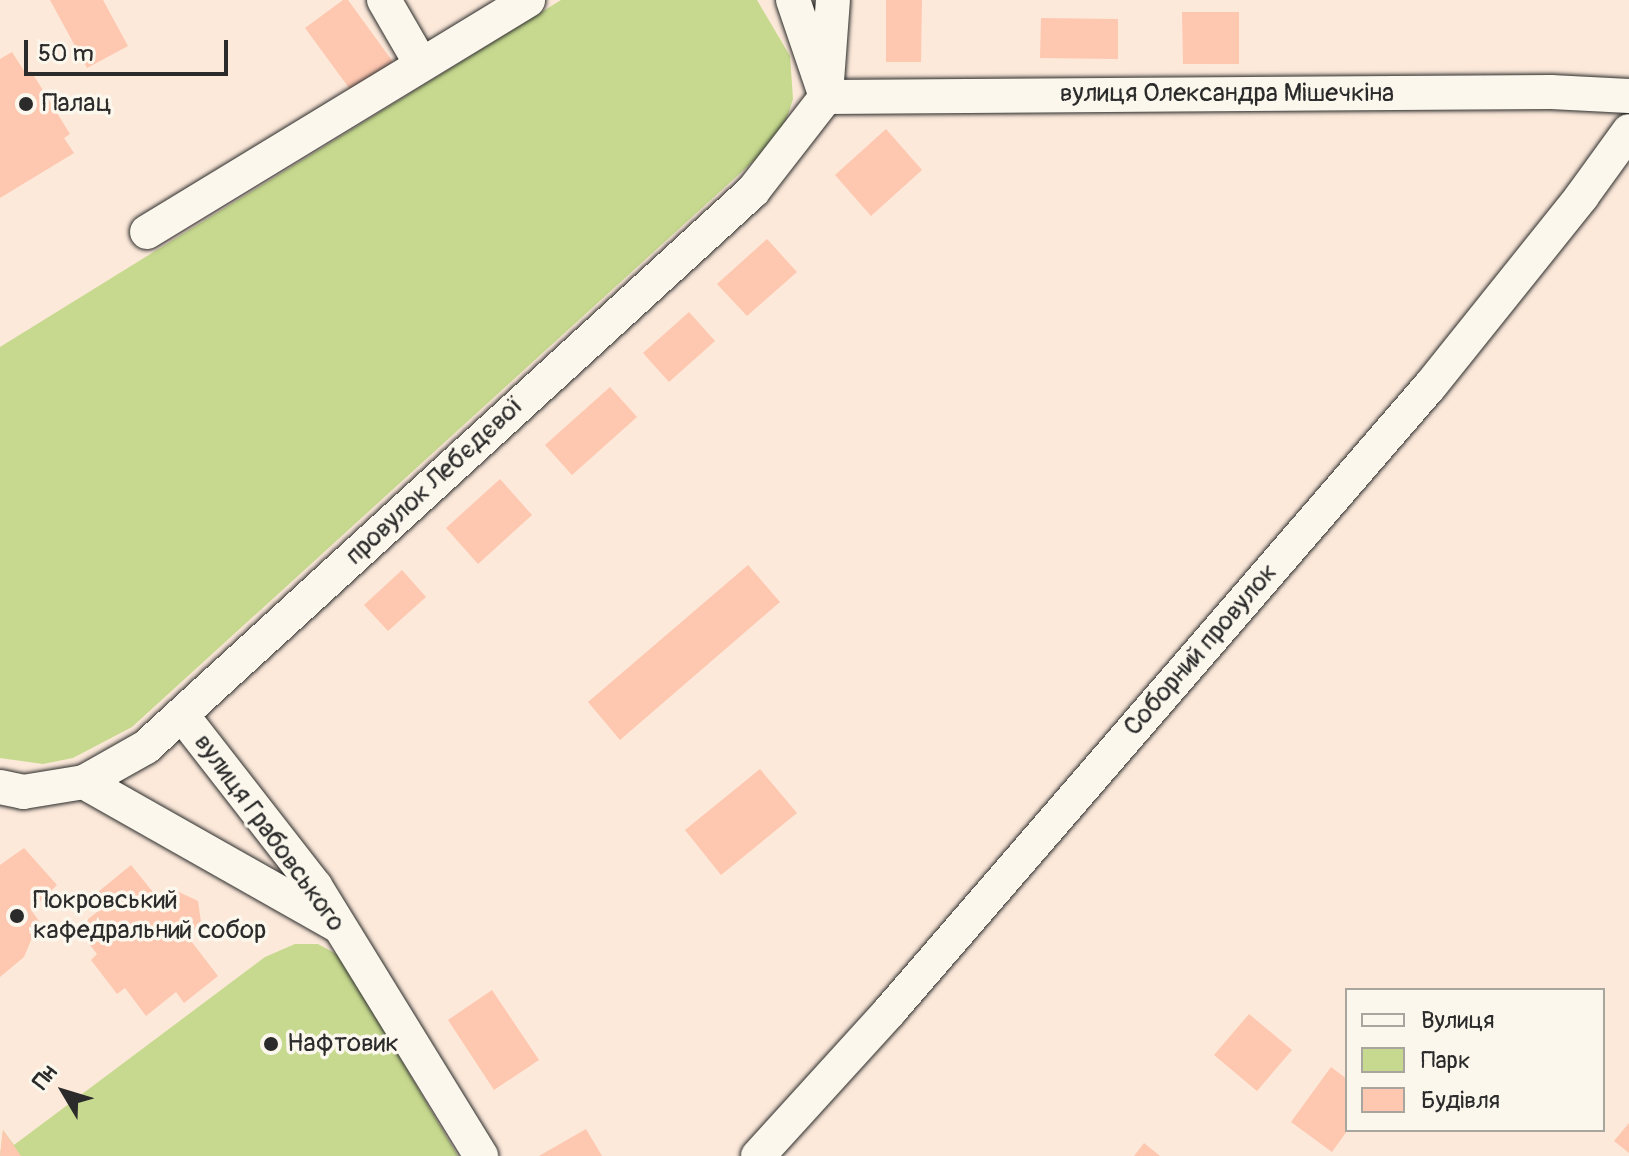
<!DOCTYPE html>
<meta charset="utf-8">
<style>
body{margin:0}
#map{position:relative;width:1629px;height:1156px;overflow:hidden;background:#fce9da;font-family:Pangolin,sans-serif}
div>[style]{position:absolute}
.green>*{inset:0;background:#c6d98e}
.building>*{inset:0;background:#fec7b0}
.roads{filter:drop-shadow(0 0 2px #2b2b2b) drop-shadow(0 0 2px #2b2b2b)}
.minor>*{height:34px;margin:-17px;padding:0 17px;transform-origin:17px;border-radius:17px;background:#fbf7ec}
.dots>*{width:22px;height:22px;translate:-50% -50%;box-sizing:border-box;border:4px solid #fbf7ec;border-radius:50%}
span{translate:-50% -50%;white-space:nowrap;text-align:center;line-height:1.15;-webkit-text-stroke:7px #fbf7ec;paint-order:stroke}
.street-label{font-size:26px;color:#2b2b2b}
.poi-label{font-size:26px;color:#2b2b2b}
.left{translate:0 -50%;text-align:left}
.legend{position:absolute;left:1345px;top:988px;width:260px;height:144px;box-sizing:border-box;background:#fbf7ec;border:2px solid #a8a59f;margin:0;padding:10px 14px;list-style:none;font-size:24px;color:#2b2b2b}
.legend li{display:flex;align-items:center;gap:16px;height:40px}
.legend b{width:40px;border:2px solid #a8a59f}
.north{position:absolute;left:24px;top:1052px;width:80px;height:80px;-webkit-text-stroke:6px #fbf7ec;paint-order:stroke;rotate:308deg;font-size:22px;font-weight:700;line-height:32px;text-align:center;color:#2b2b2b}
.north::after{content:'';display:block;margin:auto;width:28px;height:36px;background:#2b2b2b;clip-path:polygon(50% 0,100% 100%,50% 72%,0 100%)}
.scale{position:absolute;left:24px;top:40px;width:204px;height:36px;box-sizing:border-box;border:4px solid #2b2b2b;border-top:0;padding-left:10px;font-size:24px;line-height:28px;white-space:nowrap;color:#2b2b2b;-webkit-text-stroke:6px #fbf7ec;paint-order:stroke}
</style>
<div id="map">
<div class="green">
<div style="clip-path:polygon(561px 0,757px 0,790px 56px,793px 99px,781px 136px,132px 727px,73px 758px,43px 764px,0 758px,0 347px)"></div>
<div style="clip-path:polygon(295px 944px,318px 944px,340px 956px,458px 1156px,0 1156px,3px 1130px,14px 1145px,265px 957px)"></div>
</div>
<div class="building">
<div style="clip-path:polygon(50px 0,103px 0,128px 46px,87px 68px)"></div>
<div style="clip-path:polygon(343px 0,348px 0,393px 62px,352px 92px,305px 28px)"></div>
<div style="clip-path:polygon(886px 0,922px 0,921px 62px,886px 62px)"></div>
<div style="clip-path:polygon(1182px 12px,1239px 12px,1239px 64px,1183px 64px)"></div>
<div style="clip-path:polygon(1041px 18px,1118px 19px,1118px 59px,1040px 58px)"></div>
<div style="clip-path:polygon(12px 52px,26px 74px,31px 71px,70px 134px,64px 138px,74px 153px,0 198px,0 59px)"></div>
<div style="clip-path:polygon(886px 129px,922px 170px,871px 216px,835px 175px)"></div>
<div style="clip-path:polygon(767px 239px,797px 272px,747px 316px,717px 284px)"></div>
<div style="clip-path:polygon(689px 312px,715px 341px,669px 382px,643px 353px)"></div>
<div style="clip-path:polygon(610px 387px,637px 417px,572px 475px,545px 445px)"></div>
<div style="clip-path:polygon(500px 479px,532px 515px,478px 564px,446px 528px)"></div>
<div style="clip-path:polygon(748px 565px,780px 602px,620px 740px,588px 702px)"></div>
<div style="clip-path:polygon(402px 570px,426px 597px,388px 631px,364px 605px)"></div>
<div style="clip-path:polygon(760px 769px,797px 813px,721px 875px,685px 830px)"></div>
<div style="clip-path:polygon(24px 848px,57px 885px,31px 910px,39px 921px,24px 957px,0 977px,0 865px)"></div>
<div style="clip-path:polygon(131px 865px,161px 902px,179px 892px,198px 901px,201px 922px,188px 937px,218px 976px,184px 1003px,176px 992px,146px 1016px,125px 988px,117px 994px,91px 960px,97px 954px,77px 928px,107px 904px,98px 892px)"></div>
<div style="clip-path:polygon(492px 990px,539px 1060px,494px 1090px,448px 1020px)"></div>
<div style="clip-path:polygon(1249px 1014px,1292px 1050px,1257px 1091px,1214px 1055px)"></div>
<div style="clip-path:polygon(1331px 1067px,1347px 1079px,1347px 1131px,1332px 1152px,1291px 1122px)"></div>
<div style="clip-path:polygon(1629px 1123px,1629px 1153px,1614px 1141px)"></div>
<div style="clip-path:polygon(586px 1129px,602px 1156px,539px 1156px)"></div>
<div style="clip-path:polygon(3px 1130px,14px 1146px,21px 1156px,0 1156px)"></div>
<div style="clip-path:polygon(1144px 1143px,1160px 1156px,1134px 1156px)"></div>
</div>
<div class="roads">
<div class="minor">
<div style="left:384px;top:0;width:74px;rotate:60deg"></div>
<div style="left:793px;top:0;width:102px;rotate:71.2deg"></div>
<div style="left:827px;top:81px;width:81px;rotate:-85.8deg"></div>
<div style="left:826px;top:97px;width:725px;rotate:-0.4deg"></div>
<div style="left:1551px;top:92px;width:78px;rotate:2.9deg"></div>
<div style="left:147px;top:232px;width:446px;rotate:-31.3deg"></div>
<div style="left:182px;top:715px;width:217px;rotate:52.1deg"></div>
<div style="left:315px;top:886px;width:317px;rotate:58.4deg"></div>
<div style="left:84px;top:782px;width:291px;rotate:29.5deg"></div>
<div style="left:0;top:787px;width:24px;rotate:12deg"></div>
<div style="left:23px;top:792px;width:62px;rotate:-9.3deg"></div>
<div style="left:84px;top:782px;width:71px;rotate:-29.4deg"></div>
<div style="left:146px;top:747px;width:823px;rotate:-42.49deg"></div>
<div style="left:753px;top:191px;width:119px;rotate:-52.2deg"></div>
<div style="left:758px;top:1156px;width:195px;rotate:-47.7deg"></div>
<div style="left:889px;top:1012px;width:827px;rotate:-49.17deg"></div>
<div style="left:1430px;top:386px;width:243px;rotate:-51.3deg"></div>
<div style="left:1582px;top:196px;width:80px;rotate:-54.1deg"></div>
</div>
</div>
<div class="dots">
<div style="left:26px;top:104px;background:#2b2b2b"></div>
<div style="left:17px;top:916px;background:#2b2b2b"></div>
<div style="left:271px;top:1044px;background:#2b2b2b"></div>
</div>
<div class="street-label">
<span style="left:1227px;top:94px">вулиця Олександра Мішечкіна</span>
<span style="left:435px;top:481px;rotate:-43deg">провулок Лебєдєвої</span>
<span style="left:1201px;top:650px;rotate:-49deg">Соборний провулок</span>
<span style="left:269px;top:833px;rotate:54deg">вулиця Грабовського</span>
</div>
<div class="poi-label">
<span class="left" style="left:42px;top:104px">Палац</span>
<span class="left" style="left:33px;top:916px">Покровський<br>кафедральний собор</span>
<span class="left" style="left:287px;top:1044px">Нафтовик</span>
</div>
<ul class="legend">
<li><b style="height:10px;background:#fbf7ec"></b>Вулиця</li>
<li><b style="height:22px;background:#c6d98e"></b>Парк</li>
<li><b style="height:22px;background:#fec7b0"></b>Будівля</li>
</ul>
<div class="north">Пн</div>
<div class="scale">50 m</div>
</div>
